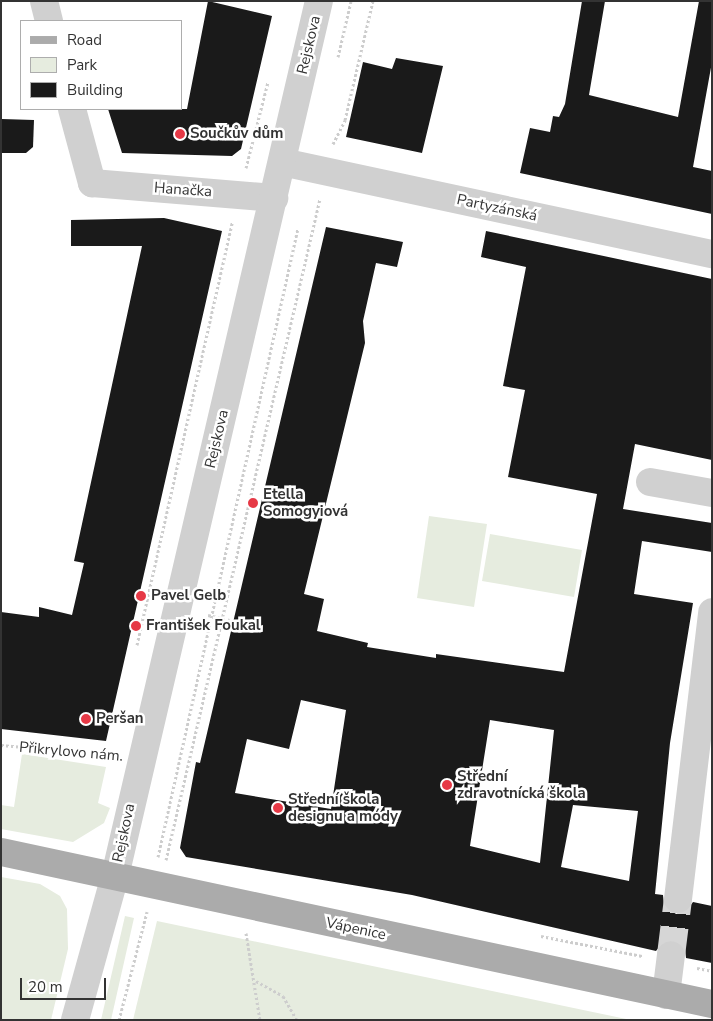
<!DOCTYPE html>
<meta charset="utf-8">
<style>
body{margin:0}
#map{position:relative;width:713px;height:1021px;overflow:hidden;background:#fff;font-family:"Nunito Sans",sans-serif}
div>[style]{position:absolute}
.green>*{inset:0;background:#e6ecdf}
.building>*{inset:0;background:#1a1a1a}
.minor-tunnel>*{height:28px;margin-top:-14px;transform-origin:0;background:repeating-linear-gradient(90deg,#d6d6d6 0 28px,transparent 0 42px)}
.path>*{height:3px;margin-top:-1.5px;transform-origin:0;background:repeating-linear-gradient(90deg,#cdcdcd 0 2.5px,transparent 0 5px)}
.minor>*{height:28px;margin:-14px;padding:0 14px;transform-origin:14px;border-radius:14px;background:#d0d0d0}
.major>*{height:28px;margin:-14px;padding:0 14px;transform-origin:14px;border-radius:14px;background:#ababab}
.dots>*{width:14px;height:14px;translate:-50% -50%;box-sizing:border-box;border:2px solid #fff;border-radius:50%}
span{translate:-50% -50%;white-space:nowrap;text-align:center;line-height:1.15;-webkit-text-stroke:5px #fff;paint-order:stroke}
.street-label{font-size:15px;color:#333}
.poi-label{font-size:15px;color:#333;font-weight:700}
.left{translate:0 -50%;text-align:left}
.frame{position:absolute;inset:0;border:2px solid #333;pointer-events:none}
.legend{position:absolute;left:20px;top:20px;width:162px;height:90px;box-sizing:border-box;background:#fff;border:1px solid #adadad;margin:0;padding:6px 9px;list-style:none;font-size:15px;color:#333}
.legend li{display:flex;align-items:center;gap:10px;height:25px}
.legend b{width:25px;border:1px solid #adadad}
.scale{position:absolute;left:20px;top:978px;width:86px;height:22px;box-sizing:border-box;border:2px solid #333;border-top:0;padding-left:6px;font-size:15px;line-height:18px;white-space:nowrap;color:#333;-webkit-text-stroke:4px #fff;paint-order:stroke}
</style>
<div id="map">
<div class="green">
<div style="clip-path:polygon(429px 516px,487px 524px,474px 607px,417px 598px)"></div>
<div style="clip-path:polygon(490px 534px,582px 550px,574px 597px,482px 581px)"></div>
<div style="clip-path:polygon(22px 754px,106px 767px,98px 803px,110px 808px,104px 823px,73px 842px,1px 829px,1px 805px,14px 807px)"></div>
<div style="clip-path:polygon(1px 877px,40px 884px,60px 896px,67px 909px,68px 949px,51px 1020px,1px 1020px)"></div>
<div style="clip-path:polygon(125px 916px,134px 918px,111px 1020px,101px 1020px)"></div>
<div style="clip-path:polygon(157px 921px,631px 1020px,133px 1020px)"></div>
</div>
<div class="building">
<div style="clip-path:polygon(208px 1px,272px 16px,241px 149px,232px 156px,122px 153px,108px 109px,187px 109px)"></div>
<div style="clip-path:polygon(582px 1px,605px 1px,589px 95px,678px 117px,699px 1px,712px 1px,712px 62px,693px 167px,712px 171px,712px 214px,520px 173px,530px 128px,550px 132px,553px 116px,559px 117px,565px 104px)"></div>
<div style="clip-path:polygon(396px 58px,443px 66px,422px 153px,346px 137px,363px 62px,392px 69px)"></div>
<div style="clip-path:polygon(2px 119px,34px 120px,33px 147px,26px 153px,2px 153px)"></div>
<div style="clip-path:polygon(164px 218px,222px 231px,106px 741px,1px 729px,1px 612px,39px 617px,39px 607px,72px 615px,84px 563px,74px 561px,142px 246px,71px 246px,71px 220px)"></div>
<div style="clip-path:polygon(evenodd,326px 227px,403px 242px,397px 267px,376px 263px,363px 321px,365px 343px,304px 594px,324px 599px,317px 631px,368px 643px,367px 647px,436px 658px,436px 654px,564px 672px,597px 494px,508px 477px,525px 390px,503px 386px,526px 267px,481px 257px,486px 231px,712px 279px,712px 460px,635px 444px,623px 509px,712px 523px,712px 552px,642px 541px,634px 594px,693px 603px,670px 743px,655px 894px,663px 895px,664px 906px,676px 914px,685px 913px,693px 902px,712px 906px,712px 963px,686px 958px,685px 948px,673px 940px,664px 941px,656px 951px,412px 895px,186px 857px,180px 848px,196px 762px,200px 763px,326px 227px,301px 700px,346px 710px,331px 809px,235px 793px,247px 739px,289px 749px,301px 700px,326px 227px,490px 720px,554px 730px,540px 863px,470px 846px,490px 720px,326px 227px,573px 805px,638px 811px,629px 881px,561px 867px,573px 805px)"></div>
</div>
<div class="minor-tunnel">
<div style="left:671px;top:955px;width:56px;rotate:-82.9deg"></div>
</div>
<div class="path">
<div style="left:338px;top:57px;width:57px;rotate:-76.9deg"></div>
<div style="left:333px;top:144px;width:27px;rotate:-63deg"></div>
<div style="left:345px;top:120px;width:122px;rotate:-76.8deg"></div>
<div style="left:246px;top:168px;width:89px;rotate:-75.7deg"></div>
<div style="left:208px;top:615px;width:23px;rotate:13deg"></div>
<div style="left:137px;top:645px;width:434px;rotate:-77.3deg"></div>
<div style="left:1px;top:745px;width:114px;rotate:5deg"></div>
<div style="left:158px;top:857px;width:644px;rotate:-77.45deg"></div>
<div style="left:166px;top:860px;width:679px;rotate:-76.89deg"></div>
<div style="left:246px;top:933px;width:88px;rotate:80.9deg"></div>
<div style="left:541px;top:936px;width:103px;rotate:11.2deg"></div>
<div style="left:697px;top:968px;width:15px;rotate:11deg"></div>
<div style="left:256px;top:981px;width:31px;rotate:29deg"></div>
<div style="left:283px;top:996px;width:28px;rotate:60deg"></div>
<div style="left:119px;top:1020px;width:112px;rotate:-75.5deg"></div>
</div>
<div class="minor">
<div style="left:44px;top:1px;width:21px;rotate:76deg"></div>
<div style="left:72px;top:109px;width:77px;rotate:74.9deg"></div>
<div style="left:92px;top:183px;width:183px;rotate:4.7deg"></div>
<div style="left:282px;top:162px;width:440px;rotate:12.1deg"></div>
<div style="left:650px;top:482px;width:63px;rotate:10.1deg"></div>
<div style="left:678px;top:899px;width:289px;rotate:-83.2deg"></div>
<div style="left:666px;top:995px;width:40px;rotate:-82.9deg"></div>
<div style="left:75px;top:1020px;width:149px;rotate:-74.5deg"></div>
<div style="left:115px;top:876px;width:898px;rotate:-76.88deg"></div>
</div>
<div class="major">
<div style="left:1px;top:852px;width:727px;rotate:12.07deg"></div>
</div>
<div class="dots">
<div style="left:180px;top:134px;background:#e63946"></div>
<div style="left:253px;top:503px;background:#e63946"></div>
<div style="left:141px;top:596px;background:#e63946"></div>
<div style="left:136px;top:626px;background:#e63946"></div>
<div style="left:86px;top:719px;background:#e63946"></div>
<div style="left:447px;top:785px;background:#e63946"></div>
<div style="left:278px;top:808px;background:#e63946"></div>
</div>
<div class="street-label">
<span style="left:309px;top:45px;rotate:-77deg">Rejskova</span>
<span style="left:183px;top:190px;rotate:4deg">Hanačka</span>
<span style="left:497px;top:208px;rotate:12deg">Partyzánská</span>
<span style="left:217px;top:439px;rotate:-77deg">Rejskova</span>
<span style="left:71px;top:752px;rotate:5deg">Přikrylovo nám.</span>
<span style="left:124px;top:833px;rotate:-78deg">Rejskova</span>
<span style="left:356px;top:929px;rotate:12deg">Vápenice</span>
</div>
<div class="poi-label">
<span class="left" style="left:190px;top:134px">Součkův dům</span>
<span class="left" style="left:263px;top:503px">Etella<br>Somogyiová</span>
<span class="left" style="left:151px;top:596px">Pavel Gelb</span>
<span class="left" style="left:146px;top:626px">František Foukal</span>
<span class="left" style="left:96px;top:719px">Peršan</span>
<span class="left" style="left:457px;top:785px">Střední<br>zdravotnícká škola</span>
<span class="left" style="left:288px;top:808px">Střední škola<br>designu a módy</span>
</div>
<div class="frame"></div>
<ul class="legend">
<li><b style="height:6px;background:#ababab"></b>Road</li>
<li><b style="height:14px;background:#e6ecdf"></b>Park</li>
<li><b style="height:14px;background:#1a1a1a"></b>Building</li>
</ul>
<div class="scale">20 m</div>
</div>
